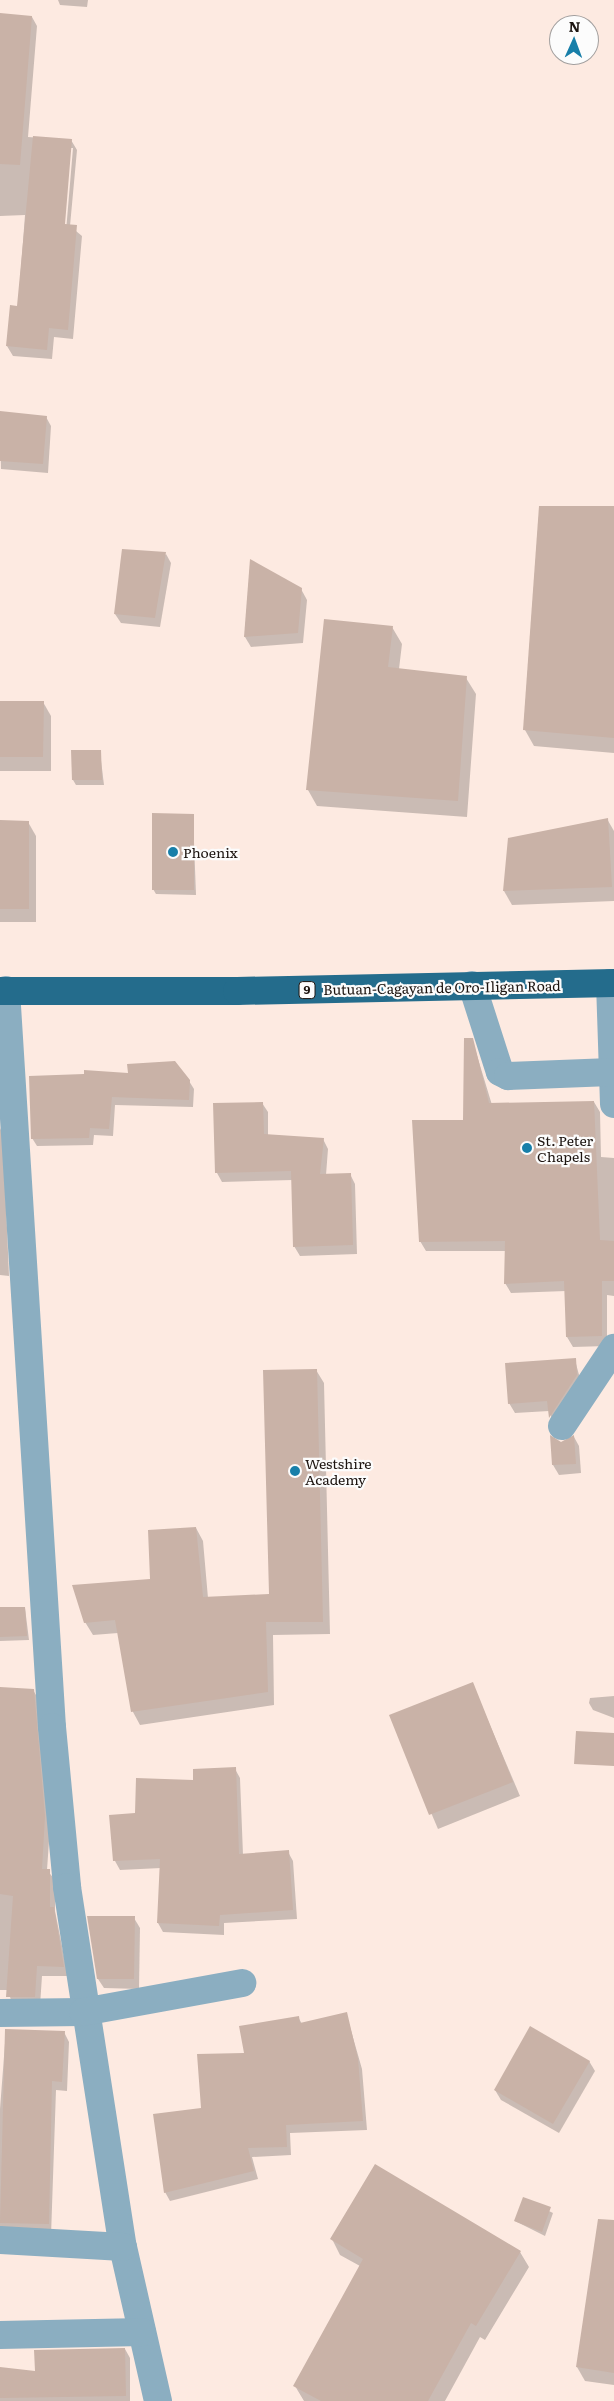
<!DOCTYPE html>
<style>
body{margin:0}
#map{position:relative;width:614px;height:2401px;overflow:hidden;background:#fdeae1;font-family:Literata,serif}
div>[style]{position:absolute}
.shadow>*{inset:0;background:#0003}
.building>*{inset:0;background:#c9b2a7}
.minor>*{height:28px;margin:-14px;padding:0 14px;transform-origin:14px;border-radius:14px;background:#8baec1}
.trunk>*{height:28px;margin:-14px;padding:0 14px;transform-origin:14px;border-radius:14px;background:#246c8c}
.dots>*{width:14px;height:14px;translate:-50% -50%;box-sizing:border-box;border:2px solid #fcfcfc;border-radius:50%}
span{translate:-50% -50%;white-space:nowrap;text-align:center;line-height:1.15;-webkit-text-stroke:4.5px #fcfcfc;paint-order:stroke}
.shield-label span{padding:1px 4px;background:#fcfcfc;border:1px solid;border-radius:4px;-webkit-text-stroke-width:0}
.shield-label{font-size:12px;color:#1c1410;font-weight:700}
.poi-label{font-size:14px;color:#1c1410}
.left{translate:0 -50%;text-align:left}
.street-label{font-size:14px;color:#1c1410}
.north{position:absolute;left:549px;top:15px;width:50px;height:50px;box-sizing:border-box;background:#fcfcfc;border:1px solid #a29f9e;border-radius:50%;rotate:2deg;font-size:14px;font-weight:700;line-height:20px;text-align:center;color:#1c1410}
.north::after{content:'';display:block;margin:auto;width:18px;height:22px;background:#187fa9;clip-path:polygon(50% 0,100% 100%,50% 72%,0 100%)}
</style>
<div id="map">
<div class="shadow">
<div style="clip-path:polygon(58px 0,88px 0,87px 7px,60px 5px)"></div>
<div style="clip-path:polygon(evenodd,0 14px,32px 17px,37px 26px,28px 137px,71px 140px,77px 150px,70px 226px,82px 236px,73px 339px,54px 337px,52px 359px,13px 356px,7px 346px,11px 307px,18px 307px,25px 215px,0 216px,0 14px,70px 148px,73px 148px,66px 231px,63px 230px,70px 148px)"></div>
<div style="clip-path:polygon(0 412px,46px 417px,51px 426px,48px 473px,1px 469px)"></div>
<div style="clip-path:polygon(540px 507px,614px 508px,614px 753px,534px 746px,525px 730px)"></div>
<div style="clip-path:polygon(166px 554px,171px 563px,160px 627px,121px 623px,115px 614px)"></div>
<div style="clip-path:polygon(251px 561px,301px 589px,307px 600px,303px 643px,251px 647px,245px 637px)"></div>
<div style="clip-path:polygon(392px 627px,402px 644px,399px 669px,466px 678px,476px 694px,467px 817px,317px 806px,308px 790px)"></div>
<div style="clip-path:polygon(0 702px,43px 702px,51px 716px,51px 771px,0 771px)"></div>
<div style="clip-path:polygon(100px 752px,104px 785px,76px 785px,73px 780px)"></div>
<div style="clip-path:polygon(193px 815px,196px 895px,156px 894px,153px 889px)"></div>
<div style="clip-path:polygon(607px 819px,614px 831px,614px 901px,512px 905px,504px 891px,509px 840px)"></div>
<div style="clip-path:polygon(0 821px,28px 822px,36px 836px,36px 922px,0 922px)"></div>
<div style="clip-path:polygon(472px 1039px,492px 1105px,594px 1102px,600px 1112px,601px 1157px,614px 1158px,614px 1296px,607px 1295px,607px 1346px,573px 1347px,567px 1337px,566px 1291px,511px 1293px,505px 1283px,506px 1251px,426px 1251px,420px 1241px,464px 1121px)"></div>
<div style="clip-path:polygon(85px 1075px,189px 1081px,194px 1089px,193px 1107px,115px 1105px,113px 1136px,94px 1135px,93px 1145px,37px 1146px,32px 1138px)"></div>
<div style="clip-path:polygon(262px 1103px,268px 1112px,268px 1135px,323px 1139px,328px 1149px,326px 1175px,350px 1174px,355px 1184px,357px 1254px,300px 1256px,294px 1246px,293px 1180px,222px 1182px,217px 1173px)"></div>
<div style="clip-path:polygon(0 1128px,3px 1134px,9px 1276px,0 1275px)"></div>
<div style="clip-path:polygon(575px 1360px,582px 1386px,555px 1427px,549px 1411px,515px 1413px,509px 1403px)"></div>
<div style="clip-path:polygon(316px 1370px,324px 1383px,330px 1634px,273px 1635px,274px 1705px,140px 1725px,133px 1712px,118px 1633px,93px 1635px,85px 1622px,151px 1580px,196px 1528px,203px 1541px,208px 1598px,270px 1596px)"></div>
<div style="clip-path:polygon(574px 1437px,579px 1446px,581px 1473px,559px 1475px,553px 1465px)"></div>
<div style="clip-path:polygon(0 1608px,25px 1608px,29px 1640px,0 1641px)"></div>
<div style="clip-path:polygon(472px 1683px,520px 1796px,438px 1829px,390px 1716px)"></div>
<div style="clip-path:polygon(0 1689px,33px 1690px,39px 1700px,50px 1827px,47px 1870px,55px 1880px,55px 1911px,68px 1976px,42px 1976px,40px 2006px,13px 2007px,8px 1990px,0 1990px)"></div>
<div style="clip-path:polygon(614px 1696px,614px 1718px,593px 1710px,589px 1703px,590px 1698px)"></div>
<div style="clip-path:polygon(235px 1769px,240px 1778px,243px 1855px,288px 1852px,293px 1861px,297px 1919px,224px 1923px,224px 1935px,163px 1932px,158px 1923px,161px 1868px,120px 1870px,115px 1861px,110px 1817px,136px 1814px,195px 1782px)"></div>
<div style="clip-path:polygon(134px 1918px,140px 1928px,139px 1989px,104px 1988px,98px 1979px)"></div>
<div style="clip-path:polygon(346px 2013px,362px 2069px,367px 2130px,290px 2133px,291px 2155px,252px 2157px,258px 2179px,170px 2201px,165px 2192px,203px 2109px,245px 2054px,298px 2017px,302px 2024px)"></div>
<div style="clip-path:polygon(6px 2030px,64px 2032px,69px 2042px,67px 2091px,56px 2090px,51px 2236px,0 2235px,0 2109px)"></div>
<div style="clip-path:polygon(589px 2061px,595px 2071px,559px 2133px,501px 2100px,495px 2090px)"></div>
<div style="clip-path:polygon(524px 2199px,553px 2213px,545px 2236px,515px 2221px)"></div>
<div style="clip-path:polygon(332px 2239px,520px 2252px,529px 2267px,485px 2340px,480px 2337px,445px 2401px,304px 2401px,295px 2386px,360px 2266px,340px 2255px)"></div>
<div style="clip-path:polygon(614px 2266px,614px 2385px,585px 2381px,577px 2367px)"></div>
<div style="clip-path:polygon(125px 2349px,130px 2358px,130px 2401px,0 2401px,0 2368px,36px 2372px)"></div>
</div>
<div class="building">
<div style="clip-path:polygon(0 13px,32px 16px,20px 165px,0 164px)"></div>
<div style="clip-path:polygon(33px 136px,72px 139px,65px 224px,77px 225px,68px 330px,49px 328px,47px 350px,6px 346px,10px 305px,17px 306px)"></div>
<div style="clip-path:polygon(0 411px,47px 416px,43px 464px,0 461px)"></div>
<div style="clip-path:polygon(539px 506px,614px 506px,614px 738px,523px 730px)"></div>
<div style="clip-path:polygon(122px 549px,166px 552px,155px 618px,114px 614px)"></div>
<div style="clip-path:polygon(250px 559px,302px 588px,298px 633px,244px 637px)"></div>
<div style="clip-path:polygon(324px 619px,393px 626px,388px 667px,467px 676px,458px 801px,306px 790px)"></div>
<div style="clip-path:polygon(0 701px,44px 701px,43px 757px,0 757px)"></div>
<div style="clip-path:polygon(71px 750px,101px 750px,102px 780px,72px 780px)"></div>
<div style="clip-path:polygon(152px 813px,194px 814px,194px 890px,152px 890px)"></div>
<div style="clip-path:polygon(608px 818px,612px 887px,503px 891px,508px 838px)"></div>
<div style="clip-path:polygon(0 820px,29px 821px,29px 909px,0 909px)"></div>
<div style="clip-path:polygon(464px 1038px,473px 1038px,489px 1103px,594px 1101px,600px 1240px,614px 1241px,614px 1281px,602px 1281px,602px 1336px,566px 1337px,564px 1281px,504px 1284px,505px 1241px,419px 1242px,412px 1120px,463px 1120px)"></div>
<div style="clip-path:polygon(175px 1061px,190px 1080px,189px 1100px,112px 1097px,109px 1129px,90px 1128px,89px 1138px,31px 1139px,29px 1076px,84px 1074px,84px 1070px,128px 1073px,127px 1064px)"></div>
<div style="clip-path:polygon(263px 1102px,264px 1134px,324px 1138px,320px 1174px,351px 1173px,353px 1245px,293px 1247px,291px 1171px,215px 1173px,213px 1103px)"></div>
<div style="clip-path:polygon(576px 1358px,577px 1375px,549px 1418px,547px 1401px,508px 1404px,505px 1363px)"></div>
<div style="clip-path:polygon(317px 1369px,323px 1622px,266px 1622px,268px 1692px,131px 1712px,115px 1620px,84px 1623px,72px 1585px,150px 1579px,148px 1530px,196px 1527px,203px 1597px,269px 1594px,263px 1370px)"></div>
<div style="clip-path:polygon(550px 1435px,561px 1442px,574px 1435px,576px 1464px,552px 1465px)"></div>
<div style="clip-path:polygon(0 1607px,25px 1607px,27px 1636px,0 1637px)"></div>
<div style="clip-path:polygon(473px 1682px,513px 1782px,429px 1815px,389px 1715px)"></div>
<div style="clip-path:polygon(0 1687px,34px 1689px,45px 1816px,42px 1869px,50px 1869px,50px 1907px,54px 1907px,64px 1967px,37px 1966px,35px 1997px,6px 1997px,13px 1896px,0 1894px)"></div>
<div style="clip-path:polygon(576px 1731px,614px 1733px,614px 1766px,574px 1764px)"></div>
<div style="clip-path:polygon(236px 1767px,239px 1854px,289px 1850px,293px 1910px,220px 1915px,219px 1926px,157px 1923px,160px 1859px,113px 1861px,109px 1815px,135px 1813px,136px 1778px,193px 1780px,193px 1769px)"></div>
<div style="clip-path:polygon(87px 1916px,135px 1916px,134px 1979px,97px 1979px)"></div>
<div style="clip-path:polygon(347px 2012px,358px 2059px,363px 2121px,286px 2125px,287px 2147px,248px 2148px,254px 2171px,164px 2193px,153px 2114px,201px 2108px,197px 2054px,244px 2053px,239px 2026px,299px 2016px,300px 2023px)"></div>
<div style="clip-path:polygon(530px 2026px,590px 2061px,553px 2124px,494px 2090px)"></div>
<div style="clip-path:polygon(5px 2029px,65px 2031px,62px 2082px,52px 2081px,49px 2224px,0 2223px)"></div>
<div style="clip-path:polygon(375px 2164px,521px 2251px,476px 2326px,471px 2323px,428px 2401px,321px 2401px,293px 2386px,363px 2259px,330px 2239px)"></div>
<div style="clip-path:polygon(523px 2197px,551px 2207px,542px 2232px,514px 2221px)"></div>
<div style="clip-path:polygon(598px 2219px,614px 2220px,614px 2373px,576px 2367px)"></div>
<div style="clip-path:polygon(125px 2348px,126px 2396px,0 2398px,0 2367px,35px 2371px,34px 2350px)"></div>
</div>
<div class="minor">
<div style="left:610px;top:983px;width:121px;rotate:88.1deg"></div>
<div style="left:472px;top:985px;width:91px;rotate:72.2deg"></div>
<div style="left:500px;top:1072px;width:9px;rotate:27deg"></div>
<div style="left:508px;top:1076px;width:103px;rotate:-2.2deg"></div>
<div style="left:6px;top:990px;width:738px;rotate:86.43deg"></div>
<div style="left:52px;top:1727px;width:161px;rotate:84.6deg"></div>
<div style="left:67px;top:1887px;width:364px;rotate:81.2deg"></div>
<div style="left:123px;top:2247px;width:158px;rotate:77.2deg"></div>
<div style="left:562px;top:1426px;width:94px;rotate:-56.3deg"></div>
<div style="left:0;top:2013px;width:83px;rotate:-0.7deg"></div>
<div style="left:83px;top:2012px;width:162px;rotate:-10.3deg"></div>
<div style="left:0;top:2240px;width:123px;rotate:3.3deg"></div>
<div style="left:0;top:2335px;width:142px;rotate:-1.2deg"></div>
</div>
<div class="trunk">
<div style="left:0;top:991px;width:237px"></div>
<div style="left:237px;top:991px;width:377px;rotate:-1.2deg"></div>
</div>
<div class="dots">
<div style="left:173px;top:852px;background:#187fa9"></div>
<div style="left:527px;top:1148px;background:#187fa9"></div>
<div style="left:295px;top:1471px;background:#187fa9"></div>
</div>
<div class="shield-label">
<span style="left:307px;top:990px">9</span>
</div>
<div class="poi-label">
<span class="left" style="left:183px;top:852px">Phoenix</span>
<span class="left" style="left:537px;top:1148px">St. Peter<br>Chapels</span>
<span class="left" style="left:305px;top:1471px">Westshire<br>Academy</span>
</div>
<div class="street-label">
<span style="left:442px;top:987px;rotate:-1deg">Butuan-Cagayan de Oro-Iligan Road</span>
</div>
<div class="north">N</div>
</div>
